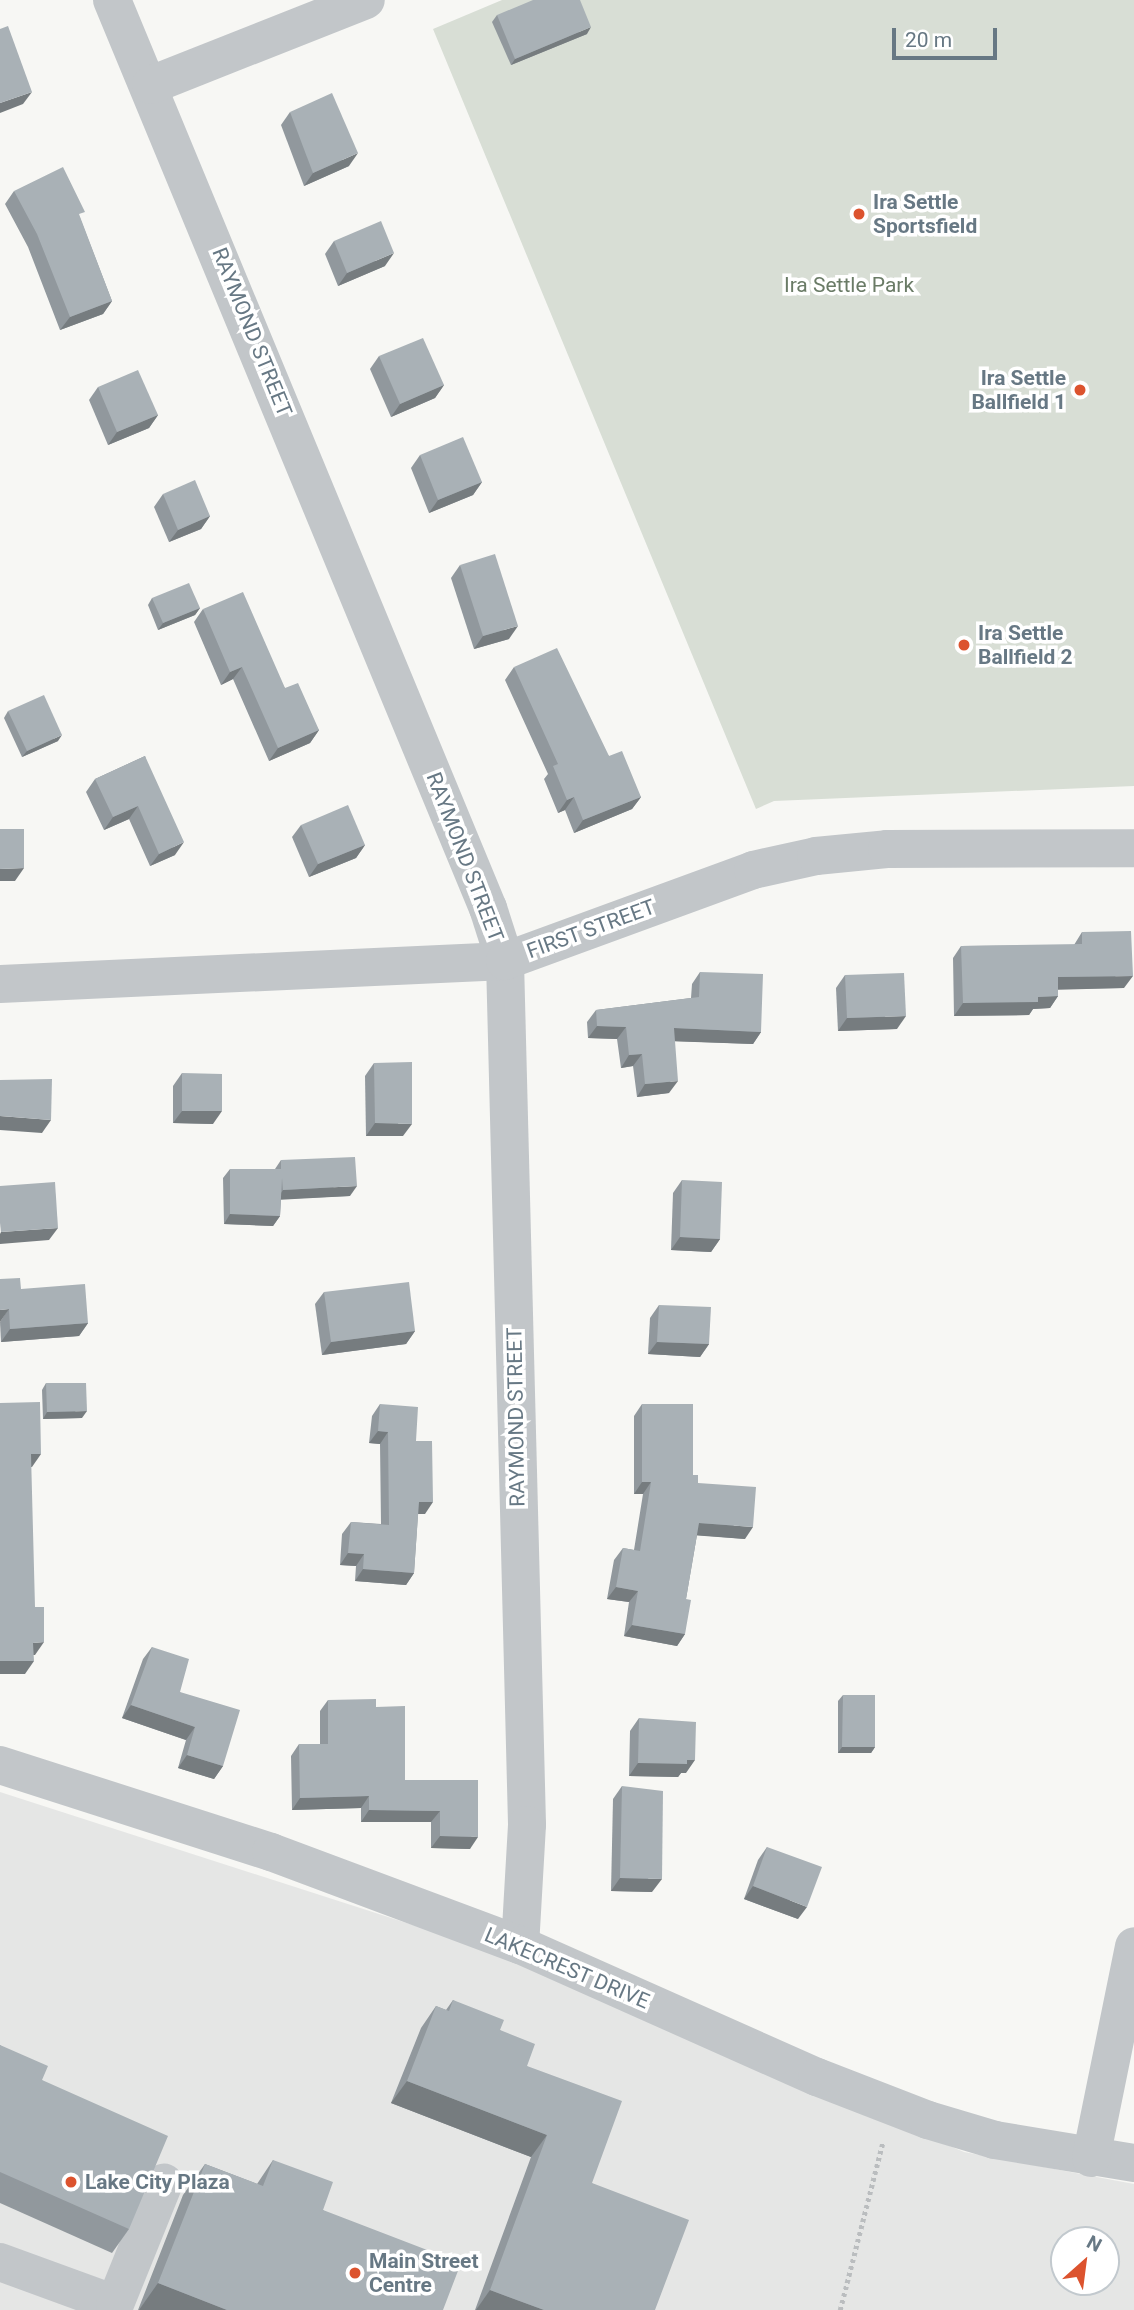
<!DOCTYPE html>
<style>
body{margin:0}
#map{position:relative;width:1134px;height:2310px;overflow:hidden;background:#f7f7f4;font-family:Roboto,sans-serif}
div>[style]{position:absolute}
.built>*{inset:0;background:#e5e6e5}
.green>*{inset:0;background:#d8ded5}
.path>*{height:4.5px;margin-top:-2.25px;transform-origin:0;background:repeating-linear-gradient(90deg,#babdbf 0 3.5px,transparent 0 7px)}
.minor>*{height:38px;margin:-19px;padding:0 19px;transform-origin:19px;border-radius:19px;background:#c2c6c9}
.wall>*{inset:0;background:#91989d}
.shaded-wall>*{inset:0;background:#767c7f}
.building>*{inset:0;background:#a9b1b6}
.dots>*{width:19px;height:19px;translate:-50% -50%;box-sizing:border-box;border:4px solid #fff;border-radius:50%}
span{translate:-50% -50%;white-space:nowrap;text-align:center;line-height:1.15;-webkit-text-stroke:7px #fff;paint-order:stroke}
.poi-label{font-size:21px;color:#677884;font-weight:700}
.left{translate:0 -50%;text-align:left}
.right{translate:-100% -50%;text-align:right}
.park-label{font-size:21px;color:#6a7b66}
.street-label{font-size:21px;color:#677884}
.north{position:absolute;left:1050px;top:2226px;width:70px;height:70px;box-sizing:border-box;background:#fff;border:2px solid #c2c9ce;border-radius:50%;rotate:28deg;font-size:19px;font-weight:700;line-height:28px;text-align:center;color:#677884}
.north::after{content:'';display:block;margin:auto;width:24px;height:32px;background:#dc532e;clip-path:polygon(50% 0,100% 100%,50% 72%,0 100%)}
.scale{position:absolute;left:892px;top:28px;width:105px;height:32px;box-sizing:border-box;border:4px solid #677884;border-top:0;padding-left:9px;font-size:21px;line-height:24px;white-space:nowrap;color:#677884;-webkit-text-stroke:5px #fff;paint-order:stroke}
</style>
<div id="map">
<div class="built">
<div style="clip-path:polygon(evenodd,0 1792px,475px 1945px,964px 2152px,1134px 2184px,1134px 2310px,0 2310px,0 1792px,1064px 2240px,1106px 2240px,1106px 2282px,1064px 2282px,1064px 2240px)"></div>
</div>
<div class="green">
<div style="clip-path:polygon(502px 0,1134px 0,1134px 786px,774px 801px,756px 809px,433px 29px)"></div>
</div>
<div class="path">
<div style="left:840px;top:2310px;width:174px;rotate:-75.7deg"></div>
</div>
<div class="minor">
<div style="left:112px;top:0;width:983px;rotate:67.51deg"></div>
<div style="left:488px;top:908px;width:56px;rotate:72.2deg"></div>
<div style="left:505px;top:961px;width:864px;rotate:88.54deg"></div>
<div style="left:527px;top:1825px;width:120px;rotate:93.3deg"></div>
<div style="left:151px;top:85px;width:231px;rotate:-21.6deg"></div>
<div style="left:0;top:984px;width:506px;rotate:-2.61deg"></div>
<div style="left:505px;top:961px;width:264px;rotate:-20.1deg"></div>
<div style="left:753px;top:870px;width:65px;rotate:-12.5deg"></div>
<div style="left:816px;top:856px;width:71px;rotate:-5.6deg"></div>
<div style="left:887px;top:849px;width:247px;rotate:-0.2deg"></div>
<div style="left:0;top:1765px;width:285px;rotate:17.8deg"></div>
<div style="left:271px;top:1852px;width:266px;rotate:20.5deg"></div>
<div style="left:520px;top:1945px;width:325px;rotate:24deg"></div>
<div style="left:817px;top:2077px;width:119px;rotate:21.2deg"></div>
<div style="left:928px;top:2120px;width:70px;rotate:16.6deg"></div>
<div style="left:995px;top:2140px;width:141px;rotate:9.4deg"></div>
<div style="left:1091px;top:2158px;width:216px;rotate:-78.5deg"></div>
<div style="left:0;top:2262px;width:122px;rotate:20.1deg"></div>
<div style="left:115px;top:2304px;width:131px;rotate:-68deg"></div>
</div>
<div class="wall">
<div style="clip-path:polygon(497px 15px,587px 34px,511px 65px,492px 22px)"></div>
<div style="clip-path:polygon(290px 112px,349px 166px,304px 186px,281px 125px)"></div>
<div style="clip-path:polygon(14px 191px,80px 218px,112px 301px,103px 314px,60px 330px,28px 247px,5px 204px)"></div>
<div style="clip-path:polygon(334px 241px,385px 266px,338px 286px,325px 254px)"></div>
<div style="clip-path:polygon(379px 356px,444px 385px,435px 398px,391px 417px,370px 369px)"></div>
<div style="clip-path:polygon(98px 387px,158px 415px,149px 428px,108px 445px,89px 400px)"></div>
<div style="clip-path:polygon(420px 455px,482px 482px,473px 495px,429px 513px,411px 468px)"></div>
<div style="clip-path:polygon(163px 494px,210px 516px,201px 529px,169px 542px,154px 507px)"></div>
<div style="clip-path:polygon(460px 565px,509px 639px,474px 649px,451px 578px)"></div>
<div style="clip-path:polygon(152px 598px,200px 608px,195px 615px,158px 630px,148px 605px)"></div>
<div style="clip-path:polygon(203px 609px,285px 688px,319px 730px,310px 743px,269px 761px,233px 679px,221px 685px,194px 622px)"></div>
<div style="clip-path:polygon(514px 667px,609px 756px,641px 797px,632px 809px,574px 833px,565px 810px,558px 813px,544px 779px,548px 774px,505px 680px)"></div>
<div style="clip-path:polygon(8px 711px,58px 741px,22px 757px,4px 718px)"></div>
<div style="clip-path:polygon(145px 756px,175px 855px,150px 866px,129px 819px,104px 830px,86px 792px,95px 779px)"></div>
<div style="clip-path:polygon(301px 825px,365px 845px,356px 858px,309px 877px,292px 837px)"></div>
<div style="clip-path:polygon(1082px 932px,1124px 988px,1058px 989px,1058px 996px,1050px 1008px,1033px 1009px,1029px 1015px,954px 1016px,953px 958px,961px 946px,1074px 945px)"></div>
<div style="clip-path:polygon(700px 972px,761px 1032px,753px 1044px,675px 1041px,669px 1093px,637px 1097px,633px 1066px,621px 1068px,617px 1039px,588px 1038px,587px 1022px,596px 1010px,691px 998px,692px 984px)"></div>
<div style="clip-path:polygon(845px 975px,897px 1029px,838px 1031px,836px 988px)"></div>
<div style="clip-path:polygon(374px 1063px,403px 1136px,366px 1136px,365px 1076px)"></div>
<div style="clip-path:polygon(182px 1073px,213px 1124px,173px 1123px,173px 1086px)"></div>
<div style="clip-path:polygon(281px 1160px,350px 1196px,281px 1199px,280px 1216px,273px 1226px,224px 1224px,223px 1178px,230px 1169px,275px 1169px)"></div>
<div style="clip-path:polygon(682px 1180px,720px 1239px,711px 1252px,671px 1250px,673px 1193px)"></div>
<div style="clip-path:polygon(21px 1289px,88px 1323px,79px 1336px,1px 1342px,0 1322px)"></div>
<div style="clip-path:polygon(324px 1292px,415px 1331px,406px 1344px,322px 1355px,315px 1304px)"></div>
<div style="clip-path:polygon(659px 1305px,709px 1344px,700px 1357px,648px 1354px,650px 1318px)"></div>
<div style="clip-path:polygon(46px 1383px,82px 1418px,43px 1419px,42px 1390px)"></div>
<div style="clip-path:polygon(380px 1404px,416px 1441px,425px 1514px,418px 1514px,414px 1573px,406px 1585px,355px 1581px,356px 1566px,340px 1565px,342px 1534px,351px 1522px,381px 1524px,380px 1444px,369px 1443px,372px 1416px)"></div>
<div style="clip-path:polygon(642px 1404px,698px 1483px,745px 1539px,697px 1535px,686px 1599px,685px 1634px,677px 1646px,624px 1636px,629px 1602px,607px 1599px,614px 1560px,623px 1548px,634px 1550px,643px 1494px,634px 1494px,634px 1416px)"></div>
<div style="clip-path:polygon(152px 1647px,180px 1692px,223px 1766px,214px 1779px,178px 1768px,186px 1740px,122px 1718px,143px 1659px)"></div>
<div style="clip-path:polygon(843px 1695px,875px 1747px,871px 1753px,838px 1753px,838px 1701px)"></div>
<div style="clip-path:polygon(328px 1700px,376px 1707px,405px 1780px,478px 1780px,470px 1849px,431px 1848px,431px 1822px,361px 1822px,361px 1808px,292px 1810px,291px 1756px,299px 1744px,320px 1744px,320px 1711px)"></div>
<div style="clip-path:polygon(639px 1718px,686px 1773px,681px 1773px,678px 1777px,629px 1776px,630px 1731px)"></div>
<div style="clip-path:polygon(622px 1786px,652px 1892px,611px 1891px,613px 1799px)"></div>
<div style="clip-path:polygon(767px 1847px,798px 1919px,744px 1899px,758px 1860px)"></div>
<div style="clip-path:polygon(453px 2000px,500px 2030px,527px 2066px,592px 2183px,655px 2310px,475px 2310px,531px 2157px,391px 2103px,421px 2028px,436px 2006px,446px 2010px)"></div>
<div style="clip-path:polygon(0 2045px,42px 2080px,129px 2229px,112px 2253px,0 2203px)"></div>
<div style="clip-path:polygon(273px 2160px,323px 2210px,443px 2310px,138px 2310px,183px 2195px,205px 2164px,257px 2184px)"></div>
</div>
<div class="shaded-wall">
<div style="clip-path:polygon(591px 27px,587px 34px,511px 65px,515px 59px)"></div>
<div style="clip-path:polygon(32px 92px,23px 104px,0 113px,0 103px)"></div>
<div style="clip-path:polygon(358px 153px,349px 166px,304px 186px,313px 173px)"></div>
<div style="clip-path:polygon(394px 253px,385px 266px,338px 286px,347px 273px)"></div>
<div style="clip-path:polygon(112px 301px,103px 314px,60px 330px,70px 317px)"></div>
<div style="clip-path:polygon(444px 385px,435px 398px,391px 417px,400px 404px)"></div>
<div style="clip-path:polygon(158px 415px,149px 428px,108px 445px,117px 432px)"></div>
<div style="clip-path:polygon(482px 482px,473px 495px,429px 513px,438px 500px)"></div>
<div style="clip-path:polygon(210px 516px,201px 529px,169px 542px,178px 530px)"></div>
<div style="clip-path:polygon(200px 608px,195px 615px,158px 630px,163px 623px)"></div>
<div style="clip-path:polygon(518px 626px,509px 639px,474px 649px,483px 636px)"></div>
<div style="clip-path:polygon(242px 667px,233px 679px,221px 685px,230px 672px)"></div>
<div style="clip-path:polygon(319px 730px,310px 743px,269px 761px,278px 748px)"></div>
<div style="clip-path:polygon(62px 735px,58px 741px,22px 757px,27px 751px)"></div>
<div style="clip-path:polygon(574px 797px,565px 810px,558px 813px,567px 800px)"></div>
<div style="clip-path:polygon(641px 797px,632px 809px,574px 833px,583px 820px)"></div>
<div style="clip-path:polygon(138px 806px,129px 819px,104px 830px,113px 817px)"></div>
<div style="clip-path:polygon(184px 842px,175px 855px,150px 866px,159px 854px)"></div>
<div style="clip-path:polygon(365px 845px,356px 858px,309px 877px,318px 864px)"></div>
<div style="clip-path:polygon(24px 868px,15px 881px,0 881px,0 869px)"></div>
<div style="clip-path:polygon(1133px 976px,1124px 988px,1049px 990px,1058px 977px)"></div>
<div style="clip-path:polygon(1058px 996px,1050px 1008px,1033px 1009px,1029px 1015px,954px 1016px,963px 1003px,1038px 997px)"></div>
<div style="clip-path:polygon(906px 1016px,897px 1029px,838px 1031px,847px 1018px)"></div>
<div style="clip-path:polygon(597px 1026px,626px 1027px,617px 1039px,588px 1038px)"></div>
<div style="clip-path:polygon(674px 1028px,761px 1032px,753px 1044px,666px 1041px)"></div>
<div style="clip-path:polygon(642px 1054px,633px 1066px,621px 1068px,629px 1055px)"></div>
<div style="clip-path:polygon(678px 1081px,669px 1093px,637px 1097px,645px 1084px)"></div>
<div style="clip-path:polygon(182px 1111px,222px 1111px,213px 1124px,173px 1123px)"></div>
<div style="clip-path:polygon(0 1116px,51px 1120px,42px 1133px,0 1130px)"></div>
<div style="clip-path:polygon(375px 1123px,412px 1124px,403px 1136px,366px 1136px)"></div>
<div style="clip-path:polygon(357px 1186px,350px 1196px,276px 1200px,283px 1190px)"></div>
<div style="clip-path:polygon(230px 1214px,280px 1216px,273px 1226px,224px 1224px)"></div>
<div style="clip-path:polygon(58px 1228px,49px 1240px,0 1244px,0 1234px,1px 1232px)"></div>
<div style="clip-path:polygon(680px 1237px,720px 1239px,711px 1252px,671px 1250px)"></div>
<div style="clip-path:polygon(9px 1309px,0 1322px,0 1310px)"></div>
<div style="clip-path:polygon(88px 1323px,79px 1336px,1px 1342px,10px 1329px)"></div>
<div style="clip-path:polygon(415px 1331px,406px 1344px,322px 1355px,331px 1342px)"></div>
<div style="clip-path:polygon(657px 1342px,709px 1344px,700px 1357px,648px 1354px)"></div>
<div style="clip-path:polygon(87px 1411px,82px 1418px,43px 1419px,47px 1412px)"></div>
<div style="clip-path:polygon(378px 1431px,388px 1432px,380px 1444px,369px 1443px)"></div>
<div style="clip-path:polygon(31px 1454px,41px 1454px,32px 1467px,22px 1467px)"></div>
<div style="clip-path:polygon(642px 1482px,651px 1482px,643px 1494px,634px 1494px)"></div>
<div style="clip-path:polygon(419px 1502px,433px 1502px,425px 1514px,410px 1514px)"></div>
<div style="clip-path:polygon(699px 1523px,753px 1527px,745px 1539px,691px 1535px)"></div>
<div style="clip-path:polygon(348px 1553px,364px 1554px,356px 1566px,340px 1565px)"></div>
<div style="clip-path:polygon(363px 1569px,414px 1573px,406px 1585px,355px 1581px)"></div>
<div style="clip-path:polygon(616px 1587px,638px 1591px,629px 1602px,607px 1599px)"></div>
<div style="clip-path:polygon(632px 1625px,685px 1634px,677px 1646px,624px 1636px)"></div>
<div style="clip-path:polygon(44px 1642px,35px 1655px,24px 1655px,33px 1643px)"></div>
<div style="clip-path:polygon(0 1661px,34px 1661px,25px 1674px,0 1674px)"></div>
<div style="clip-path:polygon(131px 1705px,195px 1727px,186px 1740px,122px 1718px)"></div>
<div style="clip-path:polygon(842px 1747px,875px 1747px,871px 1753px,838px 1753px)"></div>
<div style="clip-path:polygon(187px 1755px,223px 1766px,214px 1779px,178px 1768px)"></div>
<div style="clip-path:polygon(687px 1760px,695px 1760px,686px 1773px,681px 1773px,678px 1777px,629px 1776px,638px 1763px)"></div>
<div style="clip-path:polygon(369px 1796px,361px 1808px,292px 1810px,300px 1798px)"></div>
<div style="clip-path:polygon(369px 1810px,440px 1811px,431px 1822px,361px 1822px)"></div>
<div style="clip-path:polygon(440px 1836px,478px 1837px,470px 1849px,431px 1848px)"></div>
<div style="clip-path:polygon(620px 1878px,662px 1879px,652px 1892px,611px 1891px)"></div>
<div style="clip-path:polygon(753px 1886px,807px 1907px,798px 1919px,744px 1899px)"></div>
<div style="clip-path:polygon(407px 2081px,547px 2135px,531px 2157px,391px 2103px)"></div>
<div style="clip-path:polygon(158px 2283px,227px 2310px,139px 2310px)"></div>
<div style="clip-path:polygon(490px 2290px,544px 2310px,476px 2310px)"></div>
</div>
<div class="building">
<div style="clip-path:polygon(533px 0,580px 0,591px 27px,515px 59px,497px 15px)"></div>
<div style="clip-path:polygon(8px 26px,32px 92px,0 103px,0 29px)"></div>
<div style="clip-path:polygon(332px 93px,358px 153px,313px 173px,290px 112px)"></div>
<div style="clip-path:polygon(63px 167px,85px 212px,79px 214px,112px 301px,70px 317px,37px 234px,14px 191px)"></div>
<div style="clip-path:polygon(381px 221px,394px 253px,347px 273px,334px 241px)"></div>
<div style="clip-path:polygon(423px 338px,444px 385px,400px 404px,379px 356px)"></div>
<div style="clip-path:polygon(138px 370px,158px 415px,117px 432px,98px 387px)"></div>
<div style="clip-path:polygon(463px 437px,482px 482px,438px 500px,420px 455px)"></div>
<div style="clip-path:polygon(195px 480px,210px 516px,178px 530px,163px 494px)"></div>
<div style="clip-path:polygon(495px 554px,518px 626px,483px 636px,460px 565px)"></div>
<div style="clip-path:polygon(189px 583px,200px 608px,163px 623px,152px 598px)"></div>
<div style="clip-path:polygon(243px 592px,285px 688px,298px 683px,319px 730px,278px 748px,242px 667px,230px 672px,203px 609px)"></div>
<div style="clip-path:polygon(557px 648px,609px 756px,622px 751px,641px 797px,583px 820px,574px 797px,567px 800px,553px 766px,558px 764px,514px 667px)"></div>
<div style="clip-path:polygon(44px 695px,62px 735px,27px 751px,8px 711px)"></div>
<div style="clip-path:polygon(145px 756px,184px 842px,159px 854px,138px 806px,113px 817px,95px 779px)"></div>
<div style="clip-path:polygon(348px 805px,365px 845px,318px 864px,301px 825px)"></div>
<div style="clip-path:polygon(0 829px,24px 829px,24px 868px,0 869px)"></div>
<div style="clip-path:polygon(1131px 931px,1133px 976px,1058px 977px,1058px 996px,1038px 997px,1038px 1002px,963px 1003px,961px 946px,1082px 944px,1082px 932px)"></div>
<div style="clip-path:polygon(700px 972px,763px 974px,761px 1032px,674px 1028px,678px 1081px,645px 1084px,642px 1054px,629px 1055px,626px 1027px,597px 1026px,596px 1010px,699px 997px)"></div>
<div style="clip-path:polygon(904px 973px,906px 1016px,847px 1018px,845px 975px)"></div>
<div style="clip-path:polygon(412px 1062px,412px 1124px,375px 1123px,374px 1063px)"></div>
<div style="clip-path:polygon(182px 1073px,222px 1074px,222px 1111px,182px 1111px)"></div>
<div style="clip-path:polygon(52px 1079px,51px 1120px,0 1116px,0 1080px)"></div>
<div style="clip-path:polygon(355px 1157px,357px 1186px,283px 1190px,282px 1178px,280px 1216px,230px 1214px,230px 1169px,281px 1169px,281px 1160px)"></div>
<div style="clip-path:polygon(682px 1180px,722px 1182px,720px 1239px,680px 1237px)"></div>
<div style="clip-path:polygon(55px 1182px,58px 1228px,1px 1232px,0 1223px,0 1186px)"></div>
<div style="clip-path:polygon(20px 1278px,21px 1289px,85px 1284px,88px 1323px,10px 1329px,9px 1309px,0 1310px,0 1279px)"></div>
<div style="clip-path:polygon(409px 1282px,415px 1331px,331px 1342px,324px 1292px)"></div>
<div style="clip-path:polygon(659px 1305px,711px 1307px,709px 1344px,657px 1342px)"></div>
<div style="clip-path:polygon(46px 1383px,86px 1383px,87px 1411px,47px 1412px)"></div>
<div style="clip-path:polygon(40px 1402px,41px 1454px,31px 1454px,35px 1607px,44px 1607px,44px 1642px,33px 1643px,34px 1661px,0 1661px,0 1403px)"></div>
<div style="clip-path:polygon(380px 1404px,418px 1407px,416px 1441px,432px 1441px,433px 1502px,419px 1502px,414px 1573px,363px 1569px,364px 1554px,348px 1553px,351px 1522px,389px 1525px,388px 1432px,378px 1431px)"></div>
<div style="clip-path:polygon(642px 1404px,693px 1404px,693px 1475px,698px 1475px,698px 1483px,756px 1487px,753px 1527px,699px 1523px,686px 1599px,691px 1600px,685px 1634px,632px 1625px,638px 1591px,616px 1587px,623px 1548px,640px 1551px,651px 1482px,642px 1482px)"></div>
<div style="clip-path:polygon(152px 1647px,189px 1659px,180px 1692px,240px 1710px,223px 1766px,187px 1755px,195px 1727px,131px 1705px)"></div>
<div style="clip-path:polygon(843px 1695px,875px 1695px,875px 1747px,842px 1747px)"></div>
<div style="clip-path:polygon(376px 1699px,376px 1707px,405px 1706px,405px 1780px,478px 1780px,478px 1837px,440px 1836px,440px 1811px,369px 1810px,369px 1796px,300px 1798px,299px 1744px,328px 1744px,328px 1700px)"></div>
<div style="clip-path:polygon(639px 1718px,696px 1722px,695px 1760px,687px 1760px,687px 1764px,638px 1763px)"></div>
<div style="clip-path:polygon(622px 1786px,663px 1791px,662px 1879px,620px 1878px)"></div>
<div style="clip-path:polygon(767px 1847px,822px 1867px,807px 1907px,753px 1886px)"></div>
<div style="clip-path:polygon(453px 2000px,504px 2020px,500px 2030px,535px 2044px,527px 2066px,622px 2101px,592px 2183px,689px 2220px,655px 2310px,544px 2310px,490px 2290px,547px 2135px,407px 2081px,436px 2006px,449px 2011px)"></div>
<div style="clip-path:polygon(0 2045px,48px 2066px,42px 2080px,168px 2136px,129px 2229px,0 2172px)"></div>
<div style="clip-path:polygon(273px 2160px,333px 2182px,323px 2210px,461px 2263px,443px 2310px,227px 2310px,158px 2283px,205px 2164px,263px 2186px)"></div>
</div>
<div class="dots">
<div style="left:859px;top:214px;background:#dc532e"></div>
<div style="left:1080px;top:390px;background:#dc532e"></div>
<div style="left:964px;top:645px;background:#dc532e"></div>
<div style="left:71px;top:2182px;background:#dc532e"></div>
<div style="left:355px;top:2273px;background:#dc532e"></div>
</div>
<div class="poi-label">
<span class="left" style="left:873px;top:214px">Ira Settle<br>Sportsfield</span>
<span class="right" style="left:1066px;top:390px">Ira Settle<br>Ballfield 1</span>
<span class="left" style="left:978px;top:645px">Ira Settle<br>Ballfield 2</span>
<span class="left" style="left:85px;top:2182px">Lake City Plaza</span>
<span class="left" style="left:369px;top:2273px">Main Street<br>Centre</span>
</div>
<div class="park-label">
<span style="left:849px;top:285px">Ira Settle Park</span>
</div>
<div class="street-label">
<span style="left:252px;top:332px;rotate:68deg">RAYMOND STREET</span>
<span style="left:465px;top:857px;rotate:69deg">RAYMOND STREET</span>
<span style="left:591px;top:929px;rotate:-20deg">FIRST STREET</span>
<span style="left:516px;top:1417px;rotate:-91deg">RAYMOND STREET</span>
<span style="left:567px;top:1968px;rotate:23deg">LAKECREST DRIVE</span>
</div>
<div class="north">N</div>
<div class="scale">20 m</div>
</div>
